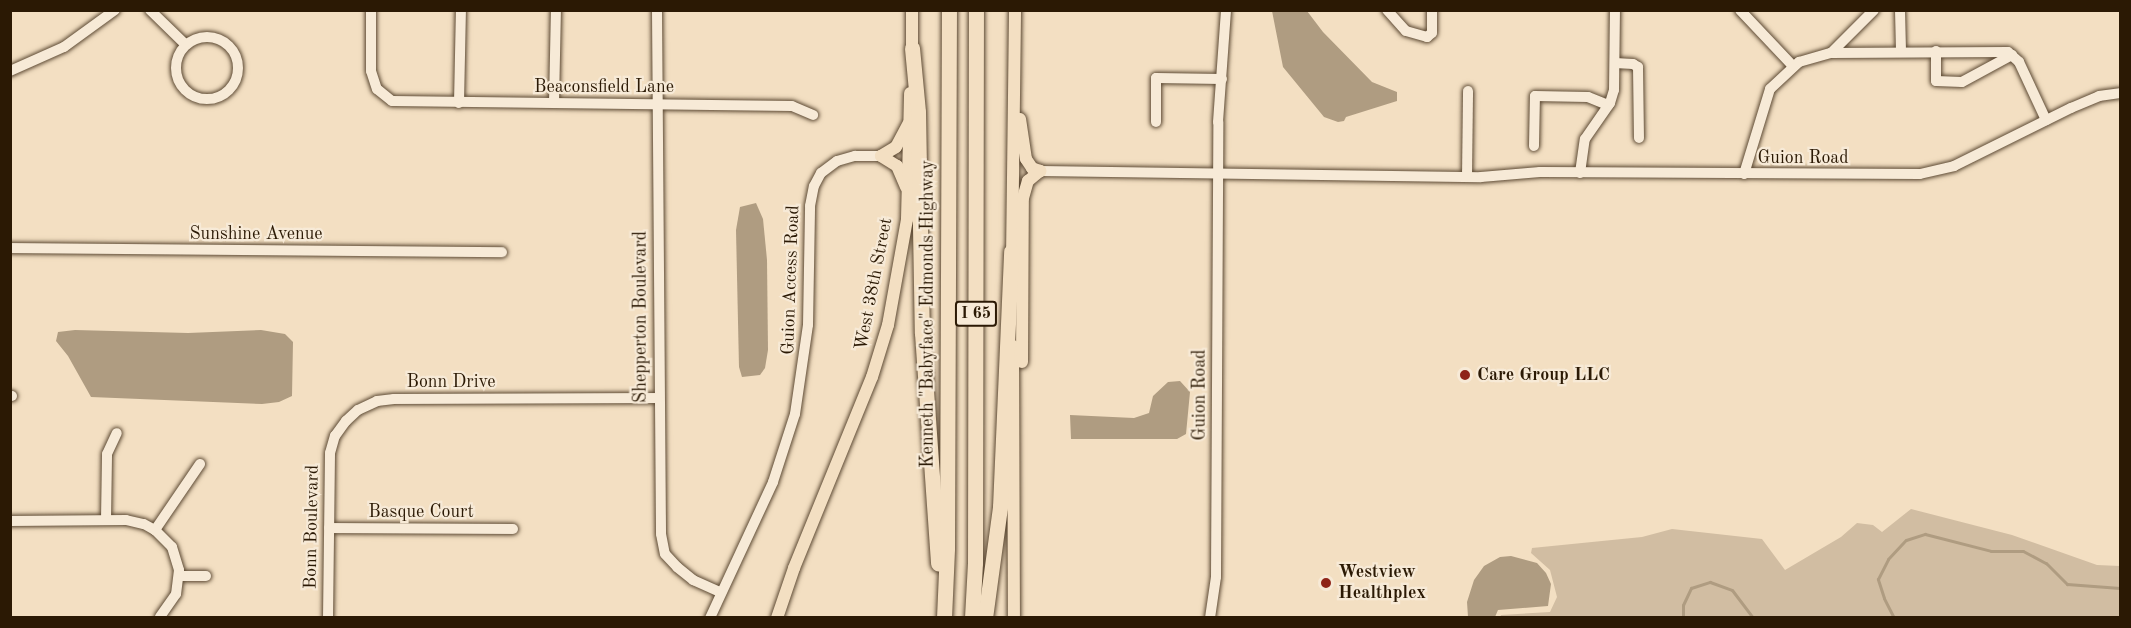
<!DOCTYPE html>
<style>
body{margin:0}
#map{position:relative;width:2131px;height:628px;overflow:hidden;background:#f3dfc2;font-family:"Old Standard TT",serif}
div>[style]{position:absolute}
.green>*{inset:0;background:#d1bda2}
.water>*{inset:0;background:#af9c81}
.stream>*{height:3px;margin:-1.5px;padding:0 1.5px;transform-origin:1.5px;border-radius:1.5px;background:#af9c81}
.roads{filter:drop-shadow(0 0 2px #5d4a34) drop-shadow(0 0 2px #5d4a34)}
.minor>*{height:10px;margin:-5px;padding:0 5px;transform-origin:5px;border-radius:5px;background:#f7ead7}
.minor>.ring{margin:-5px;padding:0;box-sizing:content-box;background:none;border:10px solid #f7ead7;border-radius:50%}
.major>*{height:12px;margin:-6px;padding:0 6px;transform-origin:6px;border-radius:6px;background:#f3dfc2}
.highway>*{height:15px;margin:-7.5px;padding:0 7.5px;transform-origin:7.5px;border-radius:7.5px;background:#f3dfc2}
.dots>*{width:16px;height:16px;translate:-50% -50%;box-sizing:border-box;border:3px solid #f7ead7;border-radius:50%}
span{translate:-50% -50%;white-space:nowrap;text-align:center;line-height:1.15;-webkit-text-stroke:4.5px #f7ead7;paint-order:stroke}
.shield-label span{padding:2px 4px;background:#f7ead7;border:2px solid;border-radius:4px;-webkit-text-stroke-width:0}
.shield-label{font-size:16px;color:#2b1904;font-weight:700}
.street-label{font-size:18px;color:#2b1904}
.poi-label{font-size:18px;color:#2b1904;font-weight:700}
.left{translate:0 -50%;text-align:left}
.frame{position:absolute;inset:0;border:12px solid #2b1904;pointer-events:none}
</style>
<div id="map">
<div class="green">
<div style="clip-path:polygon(1911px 509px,2012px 535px,2097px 565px,2120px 566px,2120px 617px,1500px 617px,1501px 615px,1550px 612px,1557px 597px,1550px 570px,1531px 553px,1532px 548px,1642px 537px,1672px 529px,1762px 539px,1785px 570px,1841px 537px,1857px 523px,1873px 525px,1882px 532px)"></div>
</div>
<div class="water">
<div style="clip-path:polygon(1272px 11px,1307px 11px,1323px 32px,1372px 82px,1397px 92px,1397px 101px,1346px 117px,1344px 121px,1338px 122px,1324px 117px,1283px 67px)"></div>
<div style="clip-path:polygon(756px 203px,763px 219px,767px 260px,768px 350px,765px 368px,760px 375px,742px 377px,739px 367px,736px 230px,740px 207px)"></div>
<div style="clip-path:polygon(75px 330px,188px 333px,261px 330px,285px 334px,293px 342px,292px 396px,279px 402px,262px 404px,91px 397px,68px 356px,56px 341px,58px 332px)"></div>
<div style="clip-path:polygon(1180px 381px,1190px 392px,1186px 434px,1177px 439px,1071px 439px,1070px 415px,1134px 418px,1149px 413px,1153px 396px,1168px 382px)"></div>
<div style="clip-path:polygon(1511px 556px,1537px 563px,1546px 573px,1551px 584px,1548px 606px,1498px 610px,1495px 617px,1468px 617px,1467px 602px,1474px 580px,1484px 566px,1500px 557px)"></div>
</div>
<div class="stream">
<div style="left:1683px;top:618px;width:13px;rotate:-90deg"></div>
<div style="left:1683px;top:605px;width:19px;rotate:-65deg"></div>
<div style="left:1691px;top:588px;width:20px;rotate:-18deg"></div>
<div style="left:1710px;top:582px;width:23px;rotate:20deg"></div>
<div style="left:1732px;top:590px;width:35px;rotate:53deg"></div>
<div style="left:1894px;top:618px;width:22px;rotate:-117deg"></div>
<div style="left:1884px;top:598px;width:20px;rotate:-108deg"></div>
<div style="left:1878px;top:579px;width:22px;rotate:-63deg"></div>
<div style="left:1888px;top:559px;width:26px;rotate:-47deg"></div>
<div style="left:1906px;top:540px;width:20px;rotate:-18deg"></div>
<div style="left:1925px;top:534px;width:68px;rotate:14.4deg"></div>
<div style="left:1991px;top:551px;width:32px"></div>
<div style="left:2023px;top:551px;width:26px;rotate:28deg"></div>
<div style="left:2046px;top:563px;width:30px;rotate:45deg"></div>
<div style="left:2067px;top:584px;width:53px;rotate:4.3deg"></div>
</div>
<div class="roads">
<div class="minor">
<div style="left:150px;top:10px;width:50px;rotate:44.2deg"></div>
<div style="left:371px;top:10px;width:61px;rotate:90deg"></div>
<div style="left:371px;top:71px;width:19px;rotate:72deg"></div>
<div style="left:377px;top:89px;width:19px;rotate:39deg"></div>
<div style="left:392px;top:101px;width:400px;rotate:0.7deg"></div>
<div style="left:792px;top:106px;width:23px;rotate:23deg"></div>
<div style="left:657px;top:10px;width:524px;rotate:89.56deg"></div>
<div style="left:661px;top:534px;width:20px;rotate:79deg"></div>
<div style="left:665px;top:554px;width:18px;rotate:47deg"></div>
<div style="left:677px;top:567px;width:21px;rotate:39deg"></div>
<div style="left:693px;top:580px;width:30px;rotate:24deg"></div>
<div style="left:1387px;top:10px;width:28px;rotate:48deg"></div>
<div style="left:1406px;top:31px;width:22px;rotate:16deg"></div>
<div style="left:1427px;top:37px;width:6px;rotate:-39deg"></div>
<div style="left:1432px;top:33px;width:23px;rotate:-90deg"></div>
<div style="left:1740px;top:10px;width:77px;rotate:46.6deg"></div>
<div style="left:1900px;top:10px;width:41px;rotate:88.6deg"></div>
<div class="ring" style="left:176px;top:37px;width:52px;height:52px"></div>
<div style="left:1936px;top:51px;width:30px;rotate:90deg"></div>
<div style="left:1936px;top:81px;width:26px;rotate:2deg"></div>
<div style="left:1962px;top:82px;width:57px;rotate:-28.4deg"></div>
<div style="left:1831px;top:53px;width:177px;rotate:-0.3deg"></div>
<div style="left:2008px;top:52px;width:15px;rotate:42deg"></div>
<div style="left:2019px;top:62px;width:64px;rotate:65deg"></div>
<div style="left:1615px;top:63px;width:18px;rotate:3deg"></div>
<div style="left:1633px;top:64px;width:6px;rotate:31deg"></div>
<div style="left:1638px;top:67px;width:71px;rotate:89.2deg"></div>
<div style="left:10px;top:71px;width:59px;rotate:-24deg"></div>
<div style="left:64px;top:47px;width:63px;rotate:-36deg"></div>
<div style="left:459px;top:103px;width:93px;rotate:-88.8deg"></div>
<div style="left:554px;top:103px;width:93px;rotate:-88.8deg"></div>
<div style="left:1156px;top:122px;width:44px;rotate:-90deg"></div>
<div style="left:1156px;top:78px;width:66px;rotate:0.9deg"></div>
<div style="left:1534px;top:146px;width:50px;rotate:-88.9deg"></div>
<div style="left:1535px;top:96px;width:53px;rotate:1.1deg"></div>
<div style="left:1588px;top:97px;width:22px;rotate:22deg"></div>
<div style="left:1040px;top:171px;width:441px;rotate:0.8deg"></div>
<div style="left:1481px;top:177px;width:59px;rotate:-4.8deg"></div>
<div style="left:1540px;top:172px;width:380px;rotate:0.3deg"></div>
<div style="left:1920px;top:174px;width:35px;rotate:-13deg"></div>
<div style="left:1954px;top:166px;width:131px;rotate:-26.4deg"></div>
<div style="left:2071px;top:108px;width:30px;rotate:-23deg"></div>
<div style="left:2099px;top:96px;width:21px;rotate:-8deg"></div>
<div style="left:1580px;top:173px;width:34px;rotate:-82deg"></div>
<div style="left:1585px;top:139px;width:44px;rotate:-55.2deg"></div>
<div style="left:1610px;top:103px;width:14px;rotate:-73deg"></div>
<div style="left:1614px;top:90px;width:80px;rotate:-89.3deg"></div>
<div style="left:1744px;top:174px;width:89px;rotate:-73deg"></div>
<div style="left:1770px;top:89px;width:40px;rotate:-43deg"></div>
<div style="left:1799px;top:62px;width:33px;rotate:-16deg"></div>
<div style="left:1831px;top:53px;width:61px;rotate:-45deg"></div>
<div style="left:1467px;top:177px;width:86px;rotate:-89.3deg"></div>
<div style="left:10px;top:248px;width:492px;rotate:0.5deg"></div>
<div style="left:10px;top:396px;width:2px"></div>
<div style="left:106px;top:520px;width:66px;rotate:-89.1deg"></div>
<div style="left:107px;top:454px;width:23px;rotate:-65deg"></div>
<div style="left:10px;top:521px;width:116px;rotate:-0.5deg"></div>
<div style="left:126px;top:520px;width:18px;rotate:13deg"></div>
<div style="left:144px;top:524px;width:13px;rotate:29deg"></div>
<div style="left:155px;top:530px;width:24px;rotate:45deg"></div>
<div style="left:172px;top:547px;width:24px;rotate:73deg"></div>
<div style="left:179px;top:570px;width:24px;rotate:97deg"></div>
<div style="left:176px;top:594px;width:28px;rotate:125deg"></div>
<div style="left:329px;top:528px;width:184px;rotate:0.3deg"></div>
<div style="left:155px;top:530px;width:80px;rotate:-55.7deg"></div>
<div style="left:179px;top:576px;width:27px"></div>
<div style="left:328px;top:618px;width:165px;rotate:-89.3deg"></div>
<div style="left:330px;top:453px;width:18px;rotate:-74deg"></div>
<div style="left:335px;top:436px;width:19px;rotate:-54deg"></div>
<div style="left:346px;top:421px;width:16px;rotate:-43deg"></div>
<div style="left:358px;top:410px;width:21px;rotate:-25deg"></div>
<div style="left:377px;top:401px;width:17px;rotate:-7deg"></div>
<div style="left:394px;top:399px;width:264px;rotate:-0.2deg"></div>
<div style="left:710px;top:618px;width:150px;rotate:-65.1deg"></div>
<div style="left:773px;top:482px;width:71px;rotate:-72.1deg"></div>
<div style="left:795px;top:414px;width:90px;rotate:-81.7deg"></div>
<div style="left:808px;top:325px;width:119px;rotate:-89deg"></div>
<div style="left:810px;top:206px;width:20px;rotate:-79deg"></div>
<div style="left:814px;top:186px;width:15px;rotate:-62deg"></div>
<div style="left:821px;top:173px;width:20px;rotate:-37deg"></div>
<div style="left:837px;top:161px;width:19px;rotate:-16deg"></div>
<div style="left:855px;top:156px;width:26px"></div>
<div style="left:1210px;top:618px;width:41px;rotate:-81.7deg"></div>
<div style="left:1216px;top:577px;width:455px;rotate:-89.7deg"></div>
<div style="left:1218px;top:122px;width:112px;rotate:-85.9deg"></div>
</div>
<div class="major">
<div style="left:912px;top:57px;width:47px;rotate:-90deg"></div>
<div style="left:1020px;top:119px;width:40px;rotate:81.5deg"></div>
<div style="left:1026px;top:159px;width:11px;rotate:56deg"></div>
<div style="left:1032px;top:168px;width:9px;rotate:21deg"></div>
<div style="left:906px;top:187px;width:23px;rotate:-113deg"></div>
<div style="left:897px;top:166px;width:19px;rotate:-148deg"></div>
<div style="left:881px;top:156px;width:17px;rotate:-31deg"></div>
<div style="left:896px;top:147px;width:26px;rotate:-62deg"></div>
<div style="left:1012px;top:259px;width:249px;rotate:-89.3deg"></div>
<div style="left:1013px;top:346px;width:272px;rotate:89.8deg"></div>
<div style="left:1022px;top:362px;width:164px;rotate:-89.7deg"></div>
<div style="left:1023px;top:198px;width:18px;rotate:-74deg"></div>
<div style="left:1028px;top:181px;width:16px;rotate:-40deg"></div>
<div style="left:777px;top:618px;width:53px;rotate:-71.2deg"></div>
<div style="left:794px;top:568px;width:206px;rotate:-67.8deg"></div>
<div style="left:872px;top:377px;width:54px;rotate:-72.9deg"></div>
<div style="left:888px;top:325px;width:108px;rotate:-79.8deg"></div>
<div style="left:907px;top:219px;width:126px;rotate:-88.6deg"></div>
</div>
<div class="highway">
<div style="left:912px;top:48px;width:64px;rotate:84.6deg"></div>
<div style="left:918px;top:112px;width:221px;rotate:89deg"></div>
<div style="left:922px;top:333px;width:231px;rotate:86deg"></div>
<div style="left:944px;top:618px;width:70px;rotate:-87.5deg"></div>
<div style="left:947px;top:548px;width:538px;rotate:-89.79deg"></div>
<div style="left:972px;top:618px;width:55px;rotate:-86.9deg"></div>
<div style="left:975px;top:563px;width:553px;rotate:-89.9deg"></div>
<div style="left:985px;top:618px;width:112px;rotate:-82.3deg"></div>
<div style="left:1000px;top:507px;width:256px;rotate:-87.5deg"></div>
</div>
</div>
<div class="dots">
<div style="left:1465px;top:375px;background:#8f2418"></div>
<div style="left:1326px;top:583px;background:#8f2418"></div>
</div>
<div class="shield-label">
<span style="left:976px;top:314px">I 65</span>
</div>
<div class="street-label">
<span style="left:604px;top:87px">Beaconsfield Lane</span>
<span style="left:1803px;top:158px">Guion Road</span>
<span style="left:256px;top:234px">Sunshine Avenue</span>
<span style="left:791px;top:280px;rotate:-88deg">Guion Access Road</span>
<span style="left:874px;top:284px;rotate:-79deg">West 38th Street</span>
<span style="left:928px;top:314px;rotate:-90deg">Kenneth "Babyface" Edmonds Highway</span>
<span style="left:641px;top:317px;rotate:-90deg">Shepperton Boulevard</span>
<span style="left:451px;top:382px">Bonn Drive</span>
<span style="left:1200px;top:395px;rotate:-90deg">Guion Road</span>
<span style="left:421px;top:512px">Basque Court</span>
<span style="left:312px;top:527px;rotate:-89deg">Bonn Boulevard</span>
</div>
<div class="poi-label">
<span class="left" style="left:1477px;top:375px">Care Group LLC</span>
<span class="left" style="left:1338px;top:583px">Westview<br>Healthplex</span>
</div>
<div class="frame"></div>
</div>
